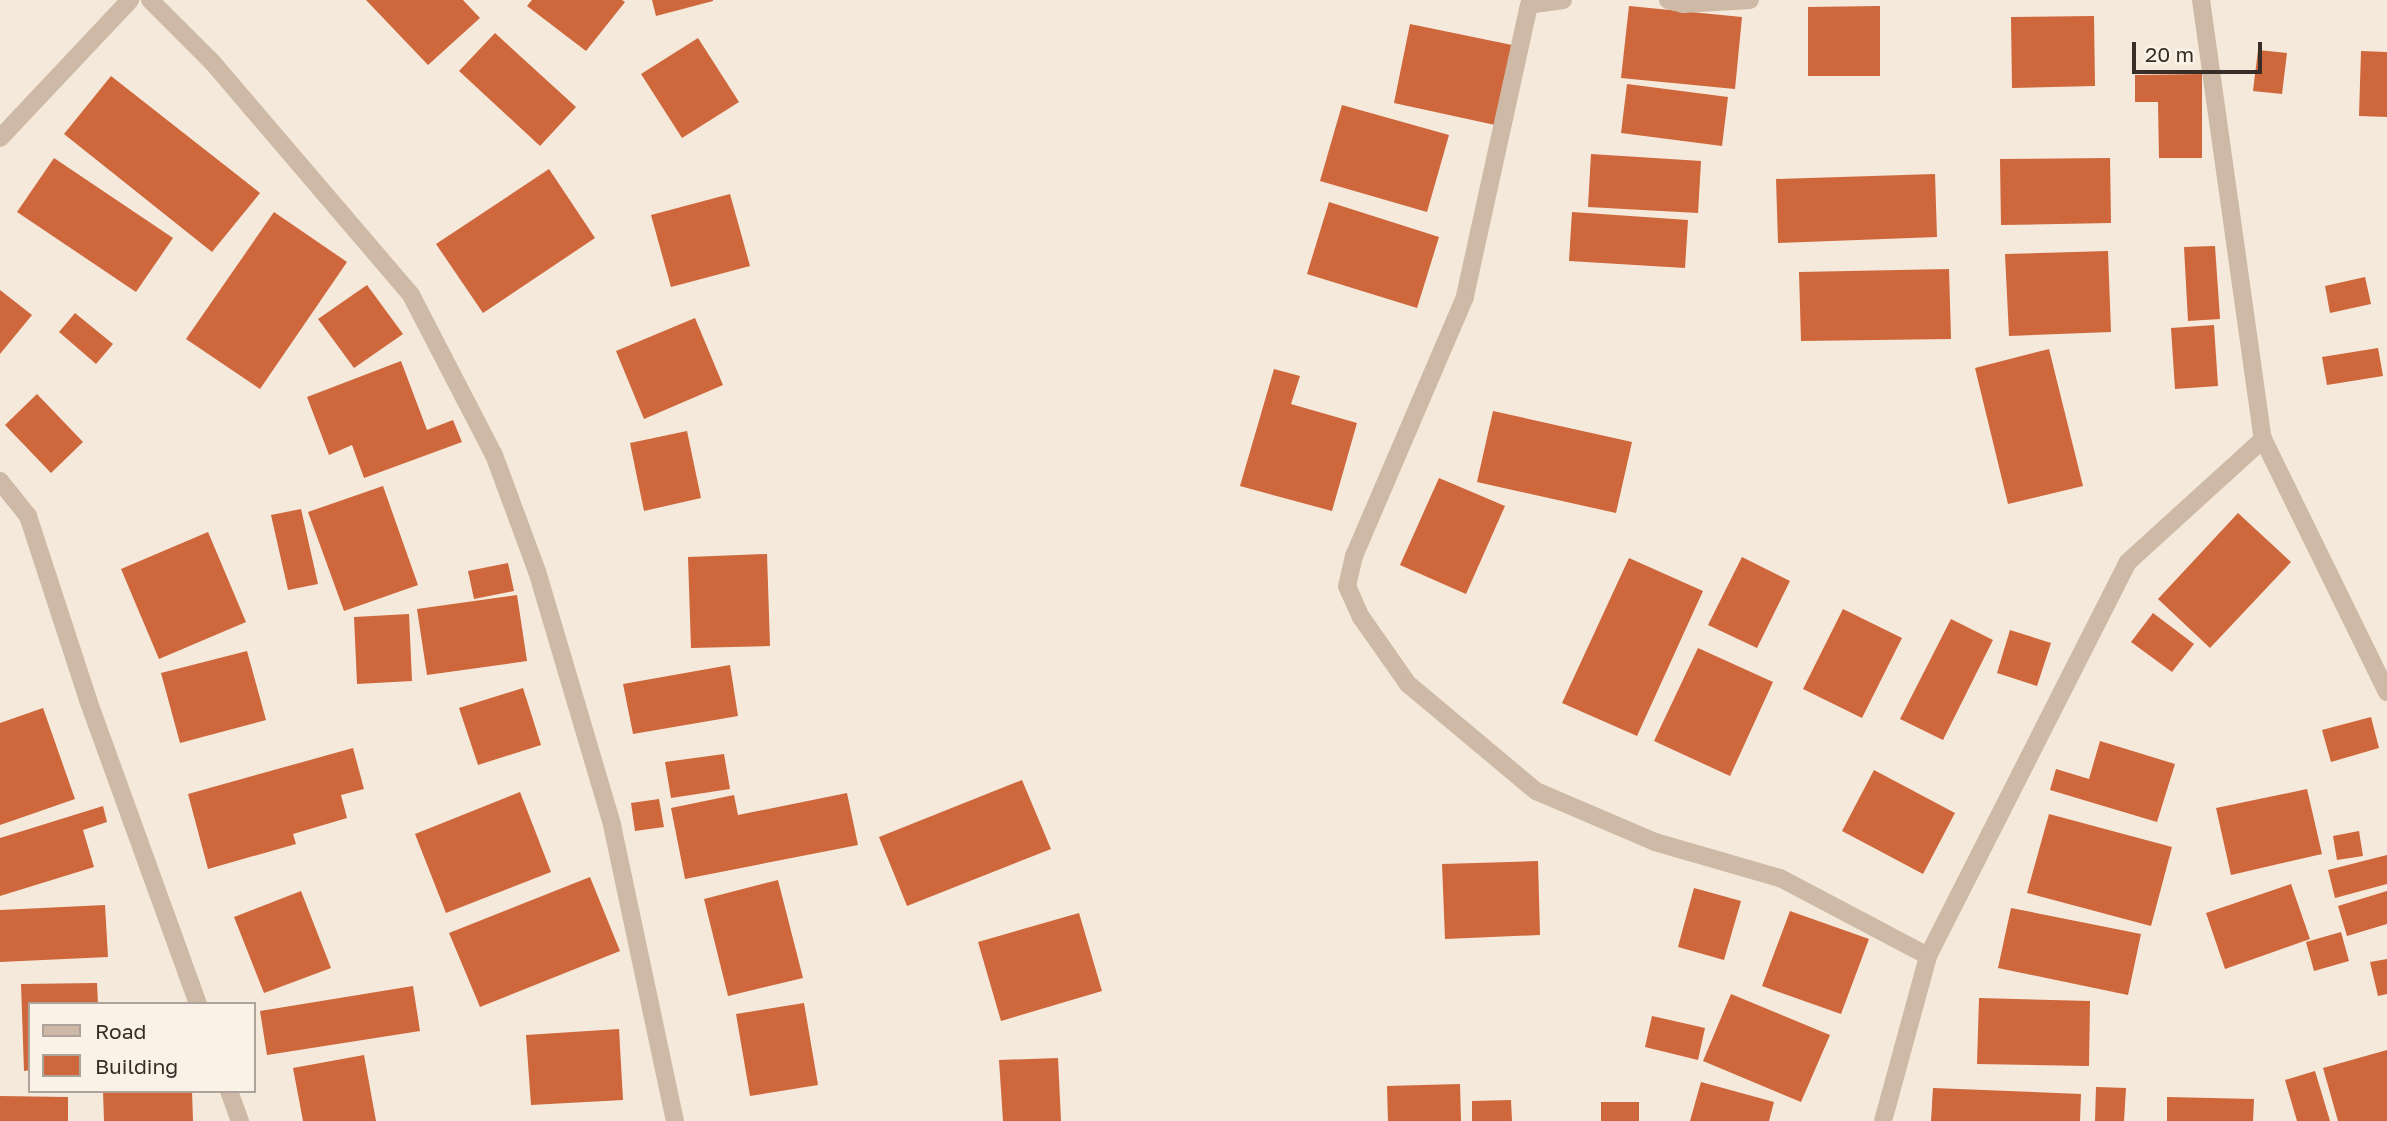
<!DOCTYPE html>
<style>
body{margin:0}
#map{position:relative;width:2387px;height:1121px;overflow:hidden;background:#f4e9da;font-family:"Golos Text",sans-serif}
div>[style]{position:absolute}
.building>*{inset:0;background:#cf673c}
.minor>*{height:18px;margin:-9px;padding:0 9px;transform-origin:9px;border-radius:9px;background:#cdb9a5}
span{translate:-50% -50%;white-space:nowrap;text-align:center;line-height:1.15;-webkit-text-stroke:5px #fbf2e7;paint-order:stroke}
.legend{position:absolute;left:28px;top:1002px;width:228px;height:91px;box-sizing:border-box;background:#fbf2e7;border:2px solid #ada39a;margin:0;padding:9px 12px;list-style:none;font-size:21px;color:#382d27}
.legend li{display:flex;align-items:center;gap:14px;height:35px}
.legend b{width:35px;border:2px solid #ada39a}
.scale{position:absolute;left:2132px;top:42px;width:130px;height:32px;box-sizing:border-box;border:4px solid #382d27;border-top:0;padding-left:9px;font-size:21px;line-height:24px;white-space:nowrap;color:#382d27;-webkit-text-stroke:5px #fbf2e7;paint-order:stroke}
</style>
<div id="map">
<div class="building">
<div style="clip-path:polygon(366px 0,463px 0,480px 18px,428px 65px)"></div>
<div style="clip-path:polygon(532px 0,622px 0,625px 2px,586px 51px,527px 6px)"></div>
<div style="clip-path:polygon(652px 0,713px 0,713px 1px,656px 16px)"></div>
<div style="clip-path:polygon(1629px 6px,1742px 17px,1735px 89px,1621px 78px)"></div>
<div style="clip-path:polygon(1880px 6px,1880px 76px,1808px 76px,1808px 7px)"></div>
<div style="clip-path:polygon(2094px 16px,2095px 86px,2012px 88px,2011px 17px)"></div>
<div style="clip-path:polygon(1410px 24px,1512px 45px,1495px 125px,1394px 103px)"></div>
<div style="clip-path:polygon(495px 33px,576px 107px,540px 146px,459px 71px)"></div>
<div style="clip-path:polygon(698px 38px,739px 102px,682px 138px,641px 74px)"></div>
<div style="clip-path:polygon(2258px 50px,2287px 53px,2282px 94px,2253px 91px)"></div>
<div style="clip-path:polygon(2361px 51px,2387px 52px,2387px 117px,2359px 116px)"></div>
<div style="clip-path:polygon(2202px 74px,2202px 158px,2159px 158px,2158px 102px,2135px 102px,2135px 75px)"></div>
<div style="clip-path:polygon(111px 76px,260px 193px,212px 252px,64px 134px)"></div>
<div style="clip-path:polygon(1627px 84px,1728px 97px,1722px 146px,1621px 133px)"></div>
<div style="clip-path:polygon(1342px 105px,1449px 135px,1427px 212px,1320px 181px)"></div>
<div style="clip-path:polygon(1591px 154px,1701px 161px,1698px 213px,1588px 207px)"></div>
<div style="clip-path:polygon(54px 158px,173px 238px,136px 292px,17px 212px)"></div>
<div style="clip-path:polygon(2110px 158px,2111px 223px,2001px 225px,2000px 159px)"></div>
<div style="clip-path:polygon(549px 169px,595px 238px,483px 313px,436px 244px)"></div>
<div style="clip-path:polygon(1935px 174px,1937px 237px,1778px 243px,1776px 179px)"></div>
<div style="clip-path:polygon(730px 194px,750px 266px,671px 287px,651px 215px)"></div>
<div style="clip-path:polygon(1329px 202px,1439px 237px,1417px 308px,1307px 274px)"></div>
<div style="clip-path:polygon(274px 212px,347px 262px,260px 389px,186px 339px)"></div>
<div style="clip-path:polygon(1572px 212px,1688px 220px,1685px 268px,1569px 261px)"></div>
<div style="clip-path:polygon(2215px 246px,2220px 319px,2188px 321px,2184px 247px)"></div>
<div style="clip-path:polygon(2108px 251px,2111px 332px,2009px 336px,2005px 254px)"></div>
<div style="clip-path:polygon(1949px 269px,1951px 339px,1801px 341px,1799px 272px)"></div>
<div style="clip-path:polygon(2365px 277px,2371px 304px,2330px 313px,2325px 286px)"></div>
<div style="clip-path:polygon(367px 285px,403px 334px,354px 368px,318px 319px)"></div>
<div style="clip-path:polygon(0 290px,32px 315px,0 354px)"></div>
<div style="clip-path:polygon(75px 313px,113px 344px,96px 364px,59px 332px)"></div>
<div style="clip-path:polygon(695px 318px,723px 385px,644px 419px,616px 351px)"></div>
<div style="clip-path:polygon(2214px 325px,2218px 386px,2175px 389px,2171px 328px)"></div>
<div style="clip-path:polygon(2378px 348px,2383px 376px,2327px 385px,2322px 357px)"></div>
<div style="clip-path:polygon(2049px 349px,2083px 486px,2008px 504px,1975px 368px)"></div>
<div style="clip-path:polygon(401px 361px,427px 430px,453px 420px,462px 442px,364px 478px,352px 445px,329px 455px,307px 397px)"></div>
<div style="clip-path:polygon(1274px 369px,1300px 376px,1291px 404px,1357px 423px,1332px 511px,1240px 486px)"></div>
<div style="clip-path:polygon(37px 394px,83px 442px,51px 473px,5px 425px)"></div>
<div style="clip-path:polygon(1493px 411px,1632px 442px,1616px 513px,1477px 482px)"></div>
<div style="clip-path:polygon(687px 431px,701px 498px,644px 511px,630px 443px)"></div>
<div style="clip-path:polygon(1439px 478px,1505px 506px,1466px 594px,1400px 565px)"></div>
<div style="clip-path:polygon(383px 486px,418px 585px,344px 611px,308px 512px)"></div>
<div style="clip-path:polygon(301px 509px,318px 584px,288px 590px,271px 515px)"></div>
<div style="clip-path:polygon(2238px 513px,2291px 562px,2210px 648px,2158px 599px)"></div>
<div style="clip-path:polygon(208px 532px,246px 622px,159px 659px,121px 569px)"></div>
<div style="clip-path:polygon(767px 554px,770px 646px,691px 648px,688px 557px)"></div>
<div style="clip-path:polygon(1742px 557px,1790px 581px,1757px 648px,1708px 625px)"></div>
<div style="clip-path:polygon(1629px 558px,1703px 591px,1637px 736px,1562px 703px)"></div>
<div style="clip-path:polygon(508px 563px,514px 591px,474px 599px,468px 571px)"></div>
<div style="clip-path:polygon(517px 595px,527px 661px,427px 675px,417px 609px)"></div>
<div style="clip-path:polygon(1843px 609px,1902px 638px,1862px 718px,1803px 689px)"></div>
<div style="clip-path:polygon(2153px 613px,2194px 644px,2172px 672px,2131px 642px)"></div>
<div style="clip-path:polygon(409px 614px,412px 681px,357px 684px,354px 617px)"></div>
<div style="clip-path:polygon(1951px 619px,1993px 640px,1943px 740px,1900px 719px)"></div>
<div style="clip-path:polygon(2010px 630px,2051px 643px,2037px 686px,1997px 673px)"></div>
<div style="clip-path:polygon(1698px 648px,1773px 682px,1730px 776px,1654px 741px)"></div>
<div style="clip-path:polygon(247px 651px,266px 720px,180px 743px,161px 673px)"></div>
<div style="clip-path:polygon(730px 665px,738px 716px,633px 734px,623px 684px)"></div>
<div style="clip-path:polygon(523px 688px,541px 745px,478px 765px,459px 708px)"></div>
<div style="clip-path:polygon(43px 708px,75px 799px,0 825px,0 723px)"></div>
<div style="clip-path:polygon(2371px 717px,2379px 748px,2331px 762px,2322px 730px)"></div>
<div style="clip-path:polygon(2100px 741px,2175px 764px,2157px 822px,2050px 790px,2056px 769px,2089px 779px)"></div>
<div style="clip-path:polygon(353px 748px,364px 789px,341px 795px,347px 818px,293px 834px,296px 844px,208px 869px,188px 794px)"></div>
<div style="clip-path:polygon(724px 754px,730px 789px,671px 798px,665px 762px)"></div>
<div style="clip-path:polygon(1874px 770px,1955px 813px,1923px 874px,1842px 831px)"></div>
<div style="clip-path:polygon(1022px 780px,1051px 849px,907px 906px,879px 837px)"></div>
<div style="clip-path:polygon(2307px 789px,2322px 854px,2231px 875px,2216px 808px)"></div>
<div style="clip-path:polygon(520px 792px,551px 872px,446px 913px,415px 834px)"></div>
<div style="clip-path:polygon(847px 793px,858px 845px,685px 879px,671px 808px,734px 795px,738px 815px)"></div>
<div style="clip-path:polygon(659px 799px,664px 827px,635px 831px,631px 803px)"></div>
<div style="clip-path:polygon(103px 806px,107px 822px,83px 830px,94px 867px,0 896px,0 838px)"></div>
<div style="clip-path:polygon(2049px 814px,2172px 847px,2151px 926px,2027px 893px)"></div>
<div style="clip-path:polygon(2359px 831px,2363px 856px,2337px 860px,2333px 836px)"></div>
<div style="clip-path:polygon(2387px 855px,2387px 884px,2335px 898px,2328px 870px)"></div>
<div style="clip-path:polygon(1538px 861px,1540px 935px,1445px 939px,1442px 864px)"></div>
<div style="clip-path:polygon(590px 877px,620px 951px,480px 1007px,449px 933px)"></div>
<div style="clip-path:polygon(778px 880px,803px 978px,728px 996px,704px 899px)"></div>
<div style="clip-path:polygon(2291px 884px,2310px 939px,2225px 969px,2206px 913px)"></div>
<div style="clip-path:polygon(1694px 888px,1741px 901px,1724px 960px,1678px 947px)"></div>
<div style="clip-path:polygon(301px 891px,331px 968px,264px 993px,234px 917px)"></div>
<div style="clip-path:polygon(2387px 891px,2387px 924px,2347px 936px,2338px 906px)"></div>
<div style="clip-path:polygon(105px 905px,108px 957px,0 962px,0 910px)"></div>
<div style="clip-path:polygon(2011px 908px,2141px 934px,2128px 995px,1998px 968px)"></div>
<div style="clip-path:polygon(1790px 911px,1869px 939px,1841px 1014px,1762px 986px)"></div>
<div style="clip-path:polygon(1079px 913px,1102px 991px,1001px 1021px,978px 942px)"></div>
<div style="clip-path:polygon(2341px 932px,2349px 961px,2314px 971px,2306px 942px)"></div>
<div style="clip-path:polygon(2387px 959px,2387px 994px,2378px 996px,2370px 962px)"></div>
<div style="clip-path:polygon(97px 983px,98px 1004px,30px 1004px,30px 1070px,24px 1071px,21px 984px)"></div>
<div style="clip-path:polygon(413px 986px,420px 1031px,267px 1055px,260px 1011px)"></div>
<div style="clip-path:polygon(1731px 994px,1830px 1035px,1801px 1102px,1703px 1061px)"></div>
<div style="clip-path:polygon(1979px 998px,2090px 1001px,2089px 1066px,1977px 1064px)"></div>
<div style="clip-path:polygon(804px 1003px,818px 1085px,750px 1096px,736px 1014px)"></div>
<div style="clip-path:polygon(1652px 1016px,1705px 1028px,1698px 1060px,1645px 1047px)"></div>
<div style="clip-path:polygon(619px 1029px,623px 1100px,531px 1105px,526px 1035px)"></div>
<div style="clip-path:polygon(2387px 1050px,2387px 1121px,2338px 1121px,2323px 1068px)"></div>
<div style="clip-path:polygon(364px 1055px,376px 1121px,303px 1121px,293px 1068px)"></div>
<div style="clip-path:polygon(1058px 1058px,1061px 1121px,1003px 1121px,999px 1060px)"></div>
<div style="clip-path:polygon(2315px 1071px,2330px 1121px,2297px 1121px,2285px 1080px)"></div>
<div style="clip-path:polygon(1701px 1082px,1774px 1102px,1769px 1121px,1690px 1121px)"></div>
<div style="clip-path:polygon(1460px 1084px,1461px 1121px,1388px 1121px,1387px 1086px)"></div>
<div style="clip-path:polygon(2096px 1087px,2126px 1088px,2124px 1121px,2095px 1121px)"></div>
<div style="clip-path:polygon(1933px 1088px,2081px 1094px,2080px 1121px,1931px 1121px)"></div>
<div style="clip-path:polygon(103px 1091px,192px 1091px,193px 1121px,104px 1121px)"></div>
<div style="clip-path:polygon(0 1096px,68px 1097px,68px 1121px,0 1121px)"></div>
<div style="clip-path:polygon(2167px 1097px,2254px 1099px,2253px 1121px,2167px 1121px)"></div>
<div style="clip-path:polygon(1511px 1100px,1512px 1121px,1472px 1121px,1472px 1101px)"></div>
<div style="clip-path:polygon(1601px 1102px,1639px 1102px,1639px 1121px,1601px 1121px)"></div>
</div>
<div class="minor">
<div style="left:150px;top:0;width:89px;rotate:45deg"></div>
<div style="left:213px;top:63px;width:305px;rotate:49.5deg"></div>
<div style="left:411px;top:295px;width:180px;rotate:62.6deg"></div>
<div style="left:494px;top:455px;width:124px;rotate:69.7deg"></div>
<div style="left:537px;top:571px;width:265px;rotate:73.5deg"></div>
<div style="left:612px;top:825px;width:303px;rotate:78deg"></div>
<div style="left:1563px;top:0;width:34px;rotate:172deg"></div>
<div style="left:1529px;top:5px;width:299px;rotate:102.4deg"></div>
<div style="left:1465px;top:297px;width:282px;rotate:113.2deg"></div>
<div style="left:1354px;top:556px;width:31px;rotate:103deg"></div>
<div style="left:1347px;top:586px;width:34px;rotate:66deg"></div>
<div style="left:1361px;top:617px;width:82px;rotate:55deg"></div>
<div style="left:1408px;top:684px;width:167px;rotate:39.9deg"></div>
<div style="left:1536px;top:791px;width:129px;rotate:23.2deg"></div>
<div style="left:1655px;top:842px;width:130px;rotate:16.1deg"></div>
<div style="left:1780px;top:878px;width:167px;rotate:27.8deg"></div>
<div style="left:1668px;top:0;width:16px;rotate:15deg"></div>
<div style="left:1683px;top:4px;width:67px;rotate:-3.4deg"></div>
<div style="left:2201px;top:0;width:443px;rotate:82deg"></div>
<div style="left:2263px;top:439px;width:282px;rotate:63.9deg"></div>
<div style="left:0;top:138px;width:190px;rotate:-46.7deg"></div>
<div style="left:0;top:481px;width:45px;rotate:51.3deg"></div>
<div style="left:28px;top:516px;width:194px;rotate:71.9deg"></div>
<div style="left:88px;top:700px;width:323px;rotate:70.1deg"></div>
<div style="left:229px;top:1091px;width:32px;rotate:70deg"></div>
<div style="left:1883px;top:1121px;width:171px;rotate:-74.7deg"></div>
<div style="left:1928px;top:956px;width:442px;rotate:-63.1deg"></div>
<div style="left:2128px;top:562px;width:183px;rotate:-42.3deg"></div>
</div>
<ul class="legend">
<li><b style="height:9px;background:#cdb9a5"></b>Road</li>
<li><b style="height:19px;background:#cf673c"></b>Building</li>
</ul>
<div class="scale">20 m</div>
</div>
